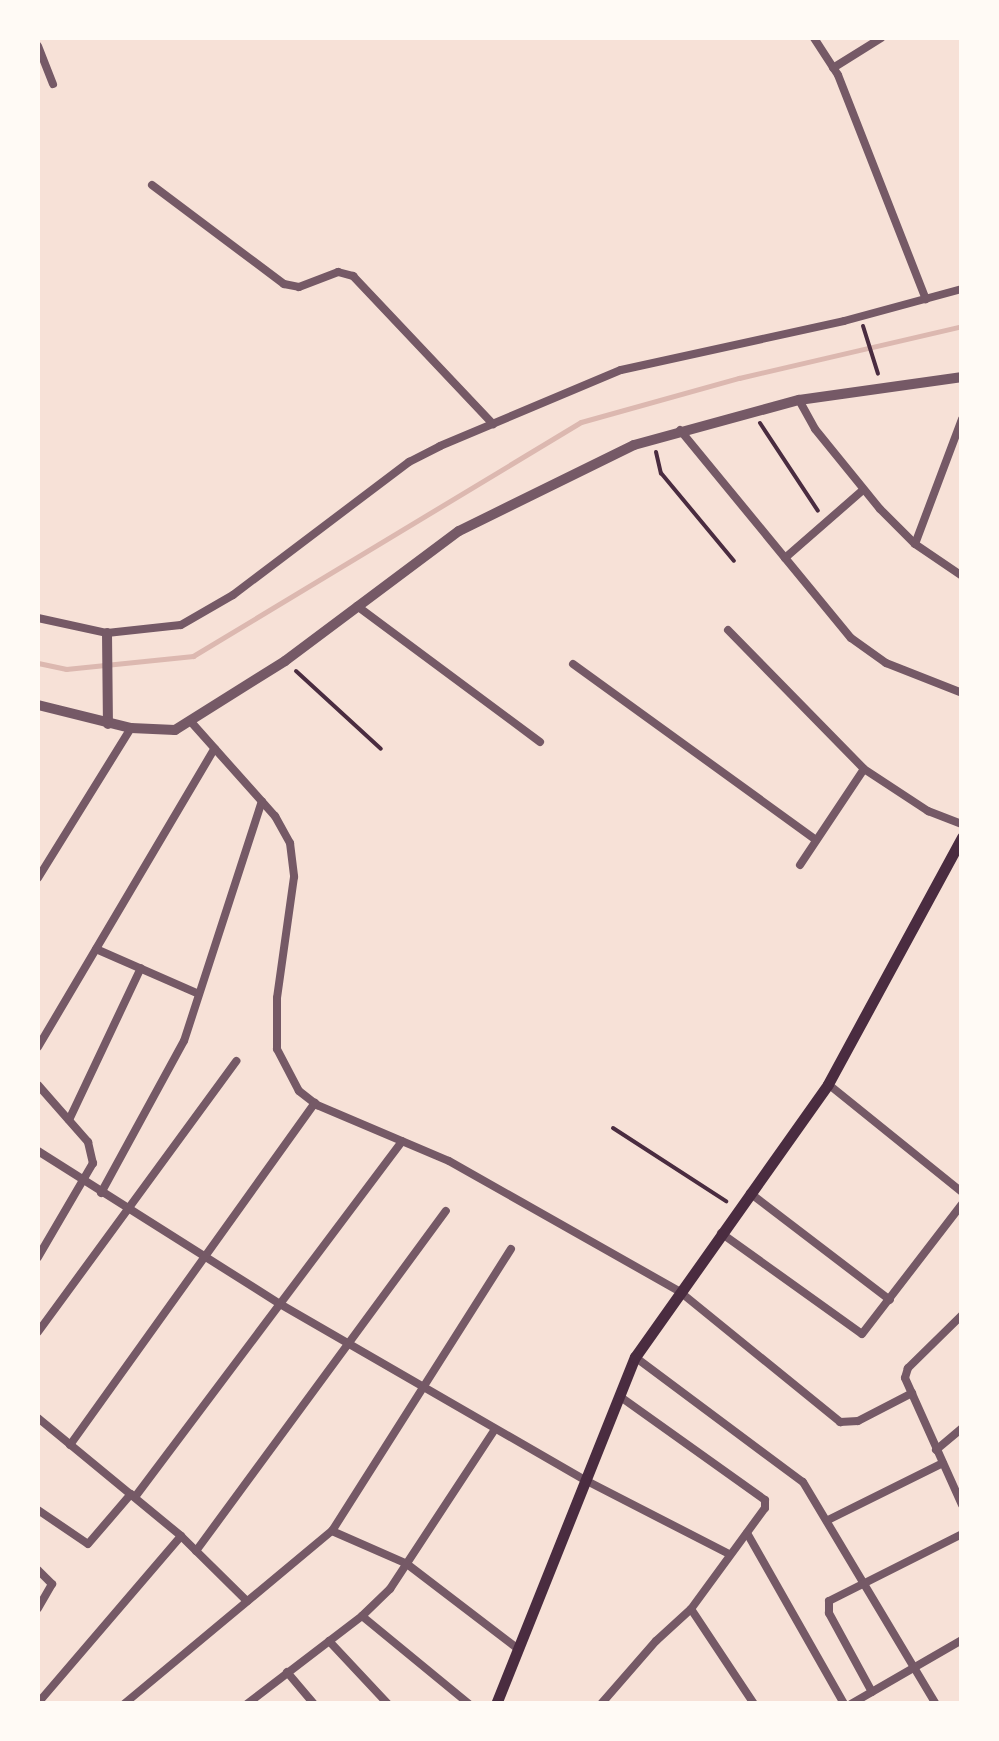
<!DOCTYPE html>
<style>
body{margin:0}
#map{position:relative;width:999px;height:1741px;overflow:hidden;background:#f7e1d7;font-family:Merriweather,serif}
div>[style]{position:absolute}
.stream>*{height:5px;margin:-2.5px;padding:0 2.5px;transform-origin:2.5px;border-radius:2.5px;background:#dcb8b0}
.path>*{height:4px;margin:-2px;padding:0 2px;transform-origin:2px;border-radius:2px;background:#4a2c40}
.minor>*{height:8px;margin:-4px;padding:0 4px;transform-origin:4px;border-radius:4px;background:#755966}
.tertiary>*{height:10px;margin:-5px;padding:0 5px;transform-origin:5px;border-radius:5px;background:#755966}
.secondary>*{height:11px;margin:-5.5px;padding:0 5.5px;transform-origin:5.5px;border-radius:5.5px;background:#4a2c40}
span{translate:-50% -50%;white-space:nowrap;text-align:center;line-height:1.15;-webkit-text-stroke:9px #fffaf5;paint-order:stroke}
.frame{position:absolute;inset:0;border:40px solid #fffaf5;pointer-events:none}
</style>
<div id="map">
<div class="stream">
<div style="left:38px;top:663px;width:29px;rotate:12deg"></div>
<div style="left:66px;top:669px;width:128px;rotate:-5.8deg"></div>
<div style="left:193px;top:656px;width:453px;rotate:-31.1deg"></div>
<div style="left:581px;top:422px;width:164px;rotate:-15.6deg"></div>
<div style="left:739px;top:378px;width:229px;rotate:-13.1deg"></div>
</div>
<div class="path">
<div style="left:863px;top:326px;width:50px;rotate:72.6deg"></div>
<div style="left:760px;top:423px;width:105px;rotate:56.6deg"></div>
<div style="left:656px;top:452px;width:22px;rotate:77deg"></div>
<div style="left:661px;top:473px;width:114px;rotate:50.3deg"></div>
<div style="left:296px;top:671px;width:115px;rotate:42.5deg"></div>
<div style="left:613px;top:1128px;width:135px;rotate:32.9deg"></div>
</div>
<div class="minor">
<div style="left:814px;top:38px;width:44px;rotate:57deg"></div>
<div style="left:838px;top:75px;width:241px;rotate:68.6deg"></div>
<div style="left:38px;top:46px;width:41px;rotate:68.5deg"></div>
<div style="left:833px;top:68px;width:57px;rotate:-32deg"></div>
<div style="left:152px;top:185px;width:165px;rotate:36.9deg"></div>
<div style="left:284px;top:284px;width:15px;rotate:11deg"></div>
<div style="left:299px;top:287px;width:42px;rotate:-21deg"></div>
<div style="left:338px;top:272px;width:16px;rotate:15deg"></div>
<div style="left:353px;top:276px;width:204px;rotate:46.6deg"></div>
<div style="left:799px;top:400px;width:33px;rotate:61deg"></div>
<div style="left:815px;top:429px;width:103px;rotate:50.9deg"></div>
<div style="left:880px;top:509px;width:49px;rotate:45deg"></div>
<div style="left:915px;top:544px;width:57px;rotate:34.2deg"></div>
<div style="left:680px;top:430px;width:269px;rotate:50.6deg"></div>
<div style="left:851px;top:638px;width:43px;rotate:35.5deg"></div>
<div style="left:886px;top:663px;width:82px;rotate:21.5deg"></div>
<div style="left:915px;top:544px;width:134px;rotate:-69.4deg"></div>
<div style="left:785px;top:558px;width:103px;rotate:-41.1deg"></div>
<div style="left:357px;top:606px;width:228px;rotate:36.6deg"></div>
<div style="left:38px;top:618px;width:71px;rotate:12.3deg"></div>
<div style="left:107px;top:633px;width:74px;rotate:-6.2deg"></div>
<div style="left:181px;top:625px;width:60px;rotate:-30deg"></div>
<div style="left:233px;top:595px;width:221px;rotate:-37.1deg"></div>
<div style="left:409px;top:462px;width:35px;rotate:-27deg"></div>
<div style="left:440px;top:446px;width:196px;rotate:-22.8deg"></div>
<div style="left:621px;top:370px;width:228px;rotate:-12.4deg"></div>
<div style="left:844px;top:321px;width:122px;rotate:-15.2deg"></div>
<div style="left:728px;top:630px;width:194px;rotate:45.6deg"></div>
<div style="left:864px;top:769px;width:77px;rotate:33.3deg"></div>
<div style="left:928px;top:811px;width:36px;rotate:21deg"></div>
<div style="left:573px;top:664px;width:300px;rotate:35.9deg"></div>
<div style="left:192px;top:723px;width:125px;rotate:48.3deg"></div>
<div style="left:275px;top:816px;width:31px;rotate:61deg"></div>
<div style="left:290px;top:843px;width:34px;rotate:83deg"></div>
<div style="left:294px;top:877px;width:122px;rotate:98deg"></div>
<div style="left:277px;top:998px;width:51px;rotate:90deg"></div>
<div style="left:277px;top:1049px;width:47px;rotate:62.4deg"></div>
<div style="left:299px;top:1091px;width:23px;rotate:38deg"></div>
<div style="left:317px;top:1105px;width:143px;rotate:23deg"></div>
<div style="left:449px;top:1161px;width:264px;rotate:29.5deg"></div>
<div style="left:679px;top:1291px;width:208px;rotate:39.1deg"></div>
<div style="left:840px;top:1422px;width:18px;rotate:-3deg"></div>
<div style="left:858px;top:1421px;width:61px;rotate:-27.4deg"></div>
<div style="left:800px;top:865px;width:115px;rotate:-56.3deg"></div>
<div style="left:38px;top:878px;width:176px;rotate:-58.2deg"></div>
<div style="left:96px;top:949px;width:112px;rotate:23.6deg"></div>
<div style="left:38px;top:1047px;width:347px;rotate:-59.4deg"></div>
<div style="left:828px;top:1084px;width:172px;rotate:38.9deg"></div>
<div style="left:38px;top:1085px;width:76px;rotate:48.7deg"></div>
<div style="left:88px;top:1142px;width:22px;rotate:77deg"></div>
<div style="left:93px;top:1163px;width:109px;rotate:120.3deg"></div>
<div style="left:69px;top:1120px;width:168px;rotate:-64.7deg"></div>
<div style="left:38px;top:1151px;width:286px;rotate:32.3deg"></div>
<div style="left:280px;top:1304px;width:352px;rotate:30deg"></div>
<div style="left:585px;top:1480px;width:162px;rotate:27.2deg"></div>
<div style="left:101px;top:1193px;width:173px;rotate:-61.4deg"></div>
<div style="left:184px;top:1041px;width:252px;rotate:-72deg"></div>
<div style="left:750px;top:1193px;width:176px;rotate:37.4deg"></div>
<div style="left:721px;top:1233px;width:173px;rotate:35.6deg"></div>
<div style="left:862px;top:1334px;width:164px;rotate:-52.4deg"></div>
<div style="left:962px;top:1315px;width:76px;rotate:135.5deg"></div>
<div style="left:908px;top:1368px;width:10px;rotate:107deg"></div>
<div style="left:905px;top:1378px;width:139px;rotate:65.8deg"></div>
<div style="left:38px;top:1332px;width:336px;rotate:-53.8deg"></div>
<div style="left:635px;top:1357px;width:209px;rotate:36.7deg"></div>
<div style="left:803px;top:1482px;width:259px;rotate:59.1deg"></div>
<div style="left:38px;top:1418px;width:185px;rotate:39.5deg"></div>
<div style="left:181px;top:1536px;width:93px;rotate:44.6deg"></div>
<div style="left:70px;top:1445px;width:421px;rotate:-54.4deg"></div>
<div style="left:936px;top:1450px;width:34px;rotate:-40deg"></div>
<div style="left:135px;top:1497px;width:445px;rotate:-53.1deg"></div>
<div style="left:38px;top:1510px;width:60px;rotate:34.2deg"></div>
<div style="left:88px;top:1544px;width:66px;rotate:-49.3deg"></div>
<div style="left:828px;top:1520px;width:128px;rotate:-26.4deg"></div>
<div style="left:332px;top:1531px;width:82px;rotate:23.7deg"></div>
<div style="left:407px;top:1564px;width:140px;rotate:37.4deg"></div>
<div style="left:747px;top:1533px;width:197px;rotate:60.4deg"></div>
<div style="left:196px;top:1551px;width:422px;rotate:-53.7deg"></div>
<div style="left:38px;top:1570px;width:20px;rotate:45deg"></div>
<div style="left:52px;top:1584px;width:28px;rotate:120deg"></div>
<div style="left:691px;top:1609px;width:114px;rotate:56.4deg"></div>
<div style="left:362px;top:1616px;width:139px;rotate:39.4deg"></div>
<div style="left:329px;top:1641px;width:86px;rotate:46.9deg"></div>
<div style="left:287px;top:1672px;width:42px;rotate:49.8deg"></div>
<div style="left:872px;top:1692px;width:90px;rotate:-118.6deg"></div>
<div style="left:829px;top:1613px;width:12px;rotate:-90deg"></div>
<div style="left:829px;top:1601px;width:149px;rotate:-26.7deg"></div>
<div style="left:38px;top:1703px;width:220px;rotate:-49.4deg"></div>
<div style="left:124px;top:1704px;width:271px;rotate:-39.8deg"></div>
<div style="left:332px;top:1531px;width:334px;rotate:-57.6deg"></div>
<div style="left:247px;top:1704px;width:145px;rotate:-37.4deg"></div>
<div style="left:362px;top:1616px;width:39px;rotate:-44deg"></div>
<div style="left:390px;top:1589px;width:191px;rotate:-56.7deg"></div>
<div style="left:601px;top:1704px;width:84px;rotate:-48.9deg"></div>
<div style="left:656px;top:1641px;width:47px;rotate:-42.4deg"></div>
<div style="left:691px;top:1609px;width:125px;rotate:-53.8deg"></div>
<div style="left:765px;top:1508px;width:8px;rotate:-90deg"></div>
<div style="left:765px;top:1500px;width:179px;rotate:-144.5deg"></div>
<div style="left:851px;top:1704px;width:128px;rotate:-30deg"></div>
</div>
<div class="tertiary">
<div style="left:107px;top:633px;width:91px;rotate:89.4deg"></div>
<div style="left:38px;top:705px;width:96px;rotate:13.9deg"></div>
<div style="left:131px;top:728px;width:44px;rotate:2.6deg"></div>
<div style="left:175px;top:730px;width:130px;rotate:-32.1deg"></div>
<div style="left:285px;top:661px;width:217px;rotate:-36.8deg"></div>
<div style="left:459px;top:531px;width:195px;rotate:-26.2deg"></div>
<div style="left:634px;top:445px;width:171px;rotate:-15.3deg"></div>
<div style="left:799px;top:400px;width:165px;rotate:-8deg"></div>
</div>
<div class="secondary">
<div style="left:496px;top:1704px;width:374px;rotate:-68.2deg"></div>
<div style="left:635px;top:1357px;width:334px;rotate:-54.7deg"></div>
<div style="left:828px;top:1084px;width:281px;rotate:-61.5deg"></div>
</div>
<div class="frame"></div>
</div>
